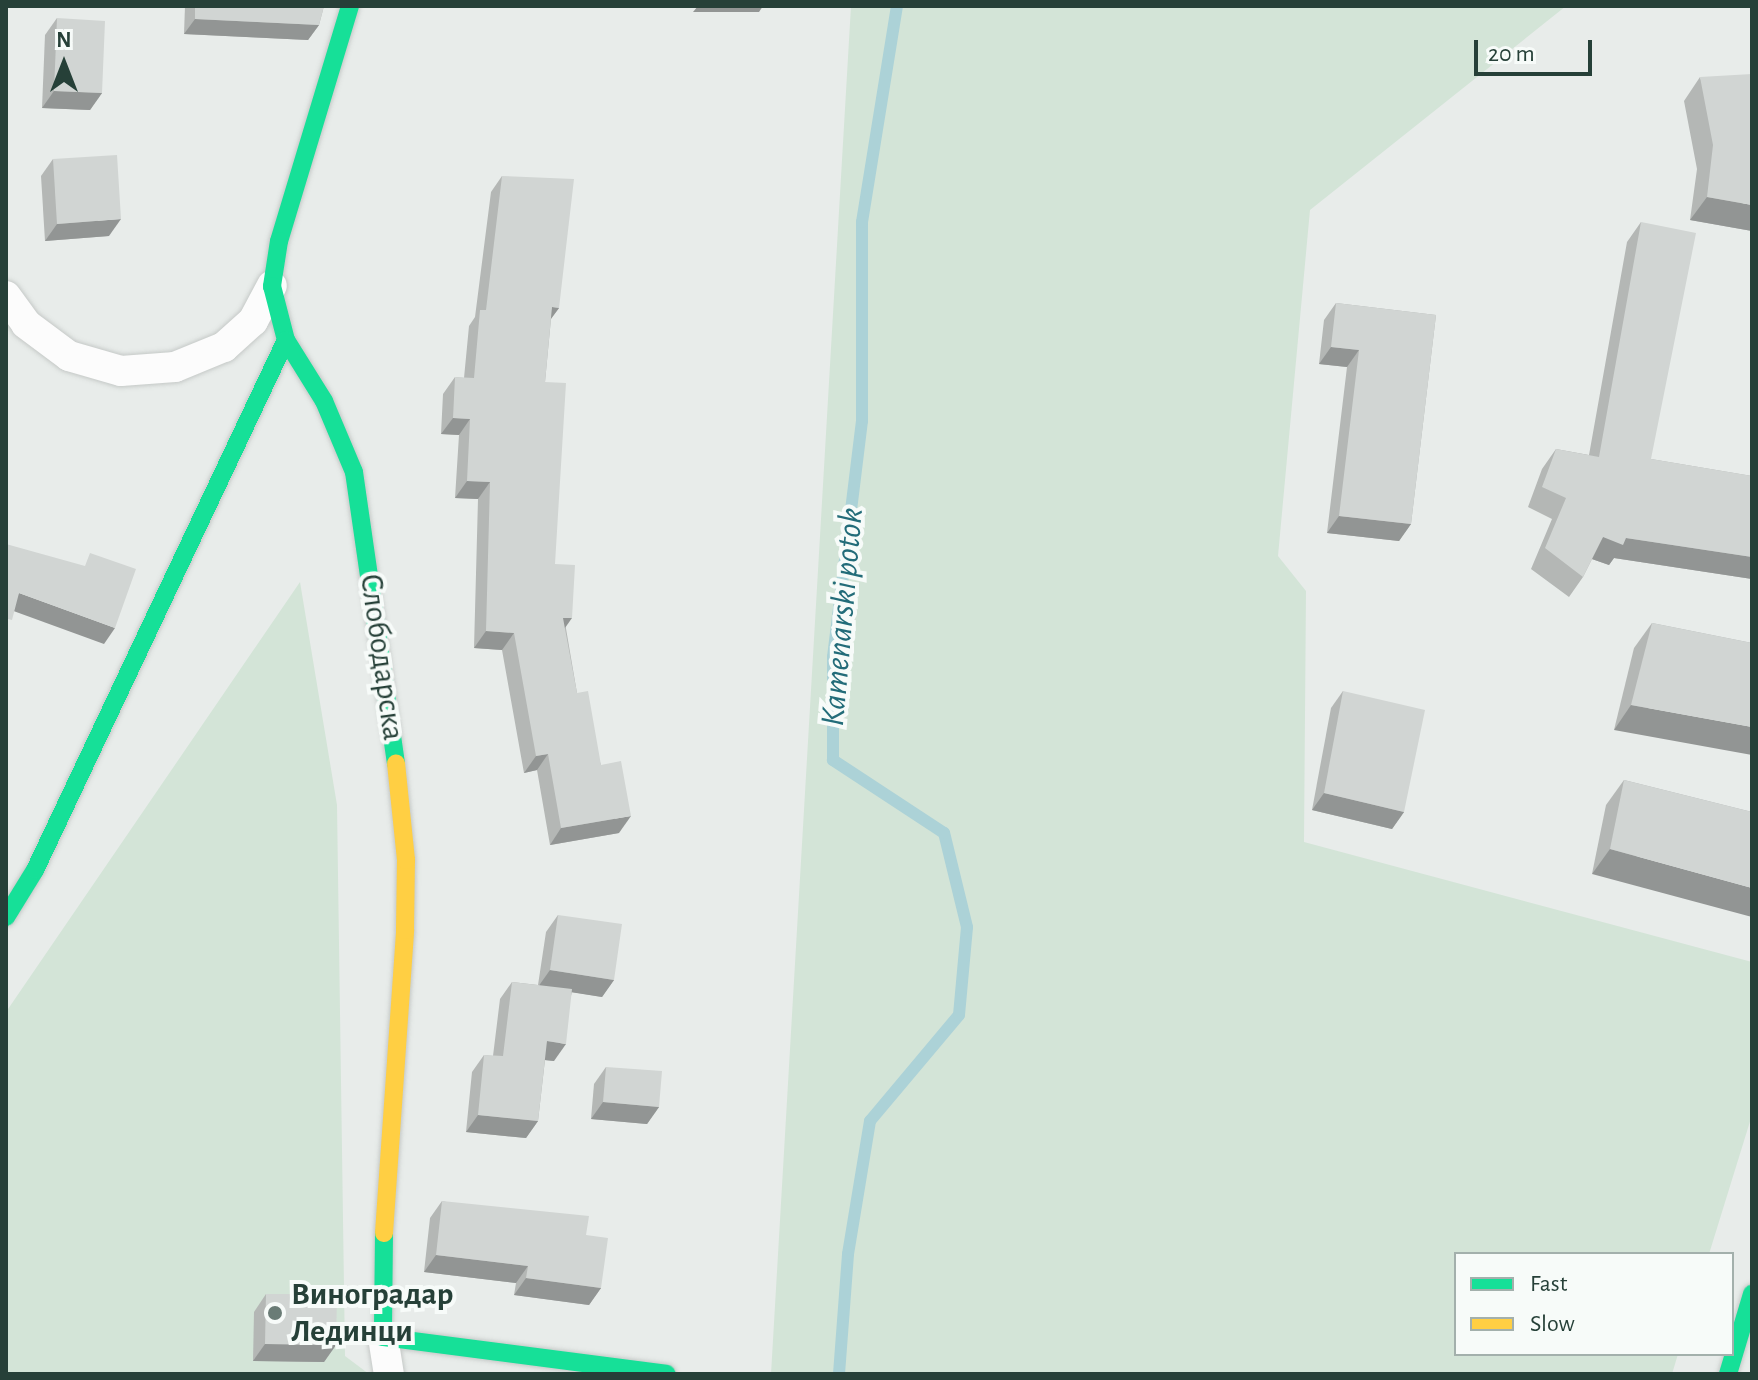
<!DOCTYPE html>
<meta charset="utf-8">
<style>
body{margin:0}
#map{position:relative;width:1758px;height:1380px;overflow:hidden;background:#e8ecea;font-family:"Alegreya Sans",sans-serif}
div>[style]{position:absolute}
.green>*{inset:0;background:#d3e4d7}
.stream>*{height:12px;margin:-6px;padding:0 6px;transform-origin:6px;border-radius:6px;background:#acd2d7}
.roads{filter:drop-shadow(0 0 2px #c5c9c7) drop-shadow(0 0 2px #c5c9c7)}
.street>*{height:30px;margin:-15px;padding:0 15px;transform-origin:15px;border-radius:15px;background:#fcfcfc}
.fast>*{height:18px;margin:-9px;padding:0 9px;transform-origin:9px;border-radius:9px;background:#16e098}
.slow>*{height:18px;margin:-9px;padding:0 9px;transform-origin:9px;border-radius:9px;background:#ffcf43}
.wall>*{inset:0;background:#b4b7b5}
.shaded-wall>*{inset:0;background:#929594}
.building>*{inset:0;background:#d1d5d3}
.dots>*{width:22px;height:22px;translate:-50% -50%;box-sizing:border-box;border:4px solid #f7fbf9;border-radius:50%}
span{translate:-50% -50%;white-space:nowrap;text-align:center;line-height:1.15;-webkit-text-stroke:8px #f7fbf9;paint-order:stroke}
.street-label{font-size:32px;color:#264038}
.poi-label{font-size:32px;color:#264038;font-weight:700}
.left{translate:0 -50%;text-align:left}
.water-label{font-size:34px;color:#236c79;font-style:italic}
.frame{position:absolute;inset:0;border:8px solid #264038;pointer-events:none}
.legend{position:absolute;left:1454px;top:1252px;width:280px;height:104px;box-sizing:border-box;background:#f7fbf9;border:2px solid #a3b0ac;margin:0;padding:10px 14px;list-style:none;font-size:24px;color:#264038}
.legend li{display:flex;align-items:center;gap:16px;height:40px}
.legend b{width:40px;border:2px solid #a3b0ac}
.north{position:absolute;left:24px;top:24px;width:80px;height:80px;-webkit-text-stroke:6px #f7fbf9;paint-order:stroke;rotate:0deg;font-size:22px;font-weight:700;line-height:32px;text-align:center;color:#264038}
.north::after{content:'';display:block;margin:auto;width:28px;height:36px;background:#264038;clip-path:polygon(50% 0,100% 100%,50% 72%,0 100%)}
.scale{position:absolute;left:1474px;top:40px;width:118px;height:36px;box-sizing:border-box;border:4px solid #264038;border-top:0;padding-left:10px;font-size:24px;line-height:28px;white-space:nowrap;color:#264038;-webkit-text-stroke:6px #f7fbf9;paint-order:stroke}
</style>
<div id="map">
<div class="green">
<div style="clip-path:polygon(851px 6px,1566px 6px,1310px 210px,1278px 556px,1306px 591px,1304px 842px,1752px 962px,1752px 1115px,1709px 1254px,1456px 1254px,1456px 1354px,1678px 1354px,1672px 1374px,771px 1374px)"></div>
<div style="clip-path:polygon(300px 582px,337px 805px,345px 1356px,369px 1374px,6px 1374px,6px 1012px)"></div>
</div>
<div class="stream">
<div style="left:839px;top:1374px;width:120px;rotate:-85.7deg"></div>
<div style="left:848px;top:1254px;width:135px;rotate:-80.6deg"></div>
<div style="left:870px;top:1121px;width:138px;rotate:-50deg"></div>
<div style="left:959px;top:1015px;width:88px;rotate:-84.8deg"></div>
<div style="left:967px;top:927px;width:97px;rotate:-103.7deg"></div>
<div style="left:944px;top:833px;width:133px;rotate:-146.7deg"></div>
<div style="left:833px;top:760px;width:103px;rotate:-90deg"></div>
<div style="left:833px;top:657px;width:238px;rotate:-83deg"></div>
<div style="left:862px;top:421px;width:199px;rotate:-90deg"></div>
<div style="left:862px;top:222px;width:219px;rotate:-80.8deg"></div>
</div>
<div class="roads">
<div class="street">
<div style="left:6px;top:296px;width:34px;rotate:54deg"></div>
<div style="left:26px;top:324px;width:54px;rotate:36.7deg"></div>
<div style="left:69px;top:356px;width:54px;rotate:16.1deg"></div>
<div style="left:121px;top:371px;width:54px;rotate:-4.2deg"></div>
<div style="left:175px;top:367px;width:53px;rotate:-22.2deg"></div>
<div style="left:224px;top:347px;width:39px;rotate:-42deg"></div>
<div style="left:253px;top:321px;width:40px;rotate:-62deg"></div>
<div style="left:383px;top:1337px;width:37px;rotate:81deg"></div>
</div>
<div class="fast">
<div style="left:350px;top:6px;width:245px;rotate:106.8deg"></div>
<div style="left:279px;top:241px;width:46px;rotate:98.8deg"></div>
<div style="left:272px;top:286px;width:56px;rotate:75.5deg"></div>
<div style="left:286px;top:340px;width:72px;rotate:58.1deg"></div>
<div style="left:324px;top:401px;width:77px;rotate:67.1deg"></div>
<div style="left:354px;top:472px;width:295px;rotate:81.8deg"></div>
<div style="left:6px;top:917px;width:55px;rotate:-58.3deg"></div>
<div style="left:35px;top:870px;width:586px;rotate:-64.66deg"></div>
<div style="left:384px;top:1233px;width:104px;rotate:90.6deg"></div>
<div style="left:383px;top:1337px;width:286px;rotate:7.4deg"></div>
<div style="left:1728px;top:1374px;width:84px;rotate:-73.3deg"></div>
</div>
<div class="slow">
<div style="left:384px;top:1233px;width:304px;rotate:-86deg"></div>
<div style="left:405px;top:930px;width:70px;rotate:-89.2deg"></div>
<div style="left:406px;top:860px;width:97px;rotate:-95.9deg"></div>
</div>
</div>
<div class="wall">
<div style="clip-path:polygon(185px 6px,324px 6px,319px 25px,308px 40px,184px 34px)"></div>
<div style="clip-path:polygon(57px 18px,102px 93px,90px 110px,42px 108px,45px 35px)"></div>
<div style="clip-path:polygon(1700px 77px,1752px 231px,1690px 220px,1697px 169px,1684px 101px)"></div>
<div style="clip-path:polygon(53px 159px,109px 236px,45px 241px,41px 176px)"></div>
<div style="clip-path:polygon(502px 176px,559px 308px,551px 319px,545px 382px,555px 564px,577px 693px,601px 765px,619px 833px,550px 845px,537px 770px,524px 773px,502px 650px,474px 648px,478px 499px,455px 498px,459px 435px,441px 434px,443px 394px,455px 377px,464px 378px,469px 326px,475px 317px,491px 192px)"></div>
<div style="clip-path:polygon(1641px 222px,1651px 459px,1752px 476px,1752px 579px,1614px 558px,1609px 565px,1592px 559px,1583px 577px,1569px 597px,1531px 569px,1552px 519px,1528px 507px,1542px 469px,1556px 449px,1589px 455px,1627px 242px)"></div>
<div style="clip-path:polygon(1336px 303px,1436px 315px,1411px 524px,1399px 541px,1327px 533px,1347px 367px,1319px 364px,1324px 320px)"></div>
<div style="clip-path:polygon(1652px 623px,1752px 643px,1614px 730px,1634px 648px)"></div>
<div style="clip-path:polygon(1343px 691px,1404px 812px,1392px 829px,1312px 810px,1331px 708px)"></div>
<div style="clip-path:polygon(1624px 780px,1752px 812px,1592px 874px,1606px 805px)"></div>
<div style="clip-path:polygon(558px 915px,614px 980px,602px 997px,572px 992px,554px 1061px,545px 1060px,538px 1121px,526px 1138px,466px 1132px,472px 1072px,484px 1055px,493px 1056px,500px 999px,512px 982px,538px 985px,546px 932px)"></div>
<div style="clip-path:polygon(606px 1067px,659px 1107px,647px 1124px,591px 1119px,594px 1084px)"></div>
<div style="clip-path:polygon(442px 1201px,586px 1235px,601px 1288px,589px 1305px,514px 1295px,516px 1283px,424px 1272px,430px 1218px)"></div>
<div style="clip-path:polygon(266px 1294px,336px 1345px,324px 1362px,253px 1361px,254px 1312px)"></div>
</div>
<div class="shaded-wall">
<div style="clip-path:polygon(698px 6px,763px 6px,759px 12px,693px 12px)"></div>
<div style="clip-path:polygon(195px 19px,319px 25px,308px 40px,184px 34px)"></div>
<div style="clip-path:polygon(54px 91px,102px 93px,90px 110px,42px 108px)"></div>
<div style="clip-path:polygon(1707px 197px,1752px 205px,1752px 231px,1690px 220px)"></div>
<div style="clip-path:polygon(121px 219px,109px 236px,45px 241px,57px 224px)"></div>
<div style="clip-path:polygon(552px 307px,559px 308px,547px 324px)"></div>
<div style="clip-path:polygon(1331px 347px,1359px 350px,1347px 367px,1319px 364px)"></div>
<div style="clip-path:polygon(453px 418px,470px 419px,459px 435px,441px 434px)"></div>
<div style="clip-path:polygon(467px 481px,490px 482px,478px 499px,455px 498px)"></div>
<div style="clip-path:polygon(1339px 516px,1411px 524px,1399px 541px,1327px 533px)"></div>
<div style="clip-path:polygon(1603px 537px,1626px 538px,1752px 557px,1752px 579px,1614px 558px,1609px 565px,1589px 558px)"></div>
<div style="clip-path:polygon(19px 593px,115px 628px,104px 644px,8px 609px)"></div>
<div style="clip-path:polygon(563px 618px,572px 618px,560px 635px)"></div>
<div style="clip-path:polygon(486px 631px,514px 633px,502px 650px,474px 648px)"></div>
<div style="clip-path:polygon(1631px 705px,1752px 727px,1752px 755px,1614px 730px)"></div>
<div style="clip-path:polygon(548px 754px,537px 770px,524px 773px,536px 756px)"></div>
<div style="clip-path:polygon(1324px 793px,1404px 812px,1392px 829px,1312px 810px)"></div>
<div style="clip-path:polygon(631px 816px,619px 833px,550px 845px,561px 828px)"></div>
<div style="clip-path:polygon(1610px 849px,1752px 888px,1752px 917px,1592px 874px)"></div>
<div style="clip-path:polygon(550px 970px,614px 980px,602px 997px,538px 987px)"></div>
<div style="clip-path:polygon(547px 1041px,566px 1044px,554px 1061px,535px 1059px)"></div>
<div style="clip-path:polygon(603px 1102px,659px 1107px,647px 1124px,591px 1119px)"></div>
<div style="clip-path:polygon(478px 1115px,538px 1121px,526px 1138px,466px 1132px)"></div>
<div style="clip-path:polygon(436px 1255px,528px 1266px,516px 1283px,424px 1272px)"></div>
<div style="clip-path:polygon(526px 1278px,601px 1288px,589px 1305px,514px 1295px)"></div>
<div style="clip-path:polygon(265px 1344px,336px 1345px,324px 1362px,253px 1361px)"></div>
</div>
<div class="building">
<div style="clip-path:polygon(195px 6px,324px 6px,319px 25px,195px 19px)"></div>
<div style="clip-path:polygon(57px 18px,105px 21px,102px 93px,54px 91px)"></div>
<div style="clip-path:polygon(1752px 74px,1752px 205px,1707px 197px,1713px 145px,1700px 77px)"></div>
<div style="clip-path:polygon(117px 155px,121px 219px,57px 224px,53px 159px)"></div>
<div style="clip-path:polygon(502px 176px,574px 179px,559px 308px,552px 307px,545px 382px,566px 383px,555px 564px,575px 565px,572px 618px,563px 618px,577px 693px,588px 691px,601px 765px,621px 761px,631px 816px,561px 828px,548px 754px,536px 756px,514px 633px,486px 631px,490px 482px,467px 481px,470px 419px,453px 418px,455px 377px,474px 378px,480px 310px,486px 310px)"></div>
<div style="clip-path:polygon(1641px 222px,1696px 233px,1651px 459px,1752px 476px,1752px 557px,1626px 538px,1623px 545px,1603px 537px,1583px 577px,1545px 548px,1566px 498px,1542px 487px,1556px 449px,1599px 457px)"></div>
<div style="clip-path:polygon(1336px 303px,1436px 315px,1411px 524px,1339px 516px,1359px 350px,1331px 347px)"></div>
<div style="clip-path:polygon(6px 544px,85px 566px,90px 553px,136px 569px,115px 628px,19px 593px,12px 620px,8px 619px,6px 623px)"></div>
<div style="clip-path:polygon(1652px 623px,1752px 643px,1752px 727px,1631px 705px)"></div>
<div style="clip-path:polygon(1343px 691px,1425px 710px,1404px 812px,1324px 793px)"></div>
<div style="clip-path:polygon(1624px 780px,1752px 812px,1752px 888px,1610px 849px)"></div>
<div style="clip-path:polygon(558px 915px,622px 924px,614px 980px,550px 970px)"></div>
<div style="clip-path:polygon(512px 982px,572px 989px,566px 1044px,547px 1041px,538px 1121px,478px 1115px,484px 1055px,503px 1056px)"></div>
<div style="clip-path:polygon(606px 1067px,662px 1071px,659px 1107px,603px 1102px)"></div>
<div style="clip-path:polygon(442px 1201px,589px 1216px,586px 1235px,608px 1238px,601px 1288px,526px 1278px,528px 1266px,436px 1255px)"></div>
<div style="clip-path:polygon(266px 1294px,337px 1294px,336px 1345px,265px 1344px)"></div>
</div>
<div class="dots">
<div style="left:275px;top:1313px;background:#6a7c76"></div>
</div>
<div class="street-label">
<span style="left:382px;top:657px;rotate:82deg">Слободарска</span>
</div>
<div class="poi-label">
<span class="left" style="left:291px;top:1313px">Виноградар<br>Лединци</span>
</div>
<div class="water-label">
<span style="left:843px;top:617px;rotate:-85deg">Kamenarski potok</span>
</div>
<div class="frame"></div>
<ul class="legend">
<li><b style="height:10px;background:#16e098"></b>Fast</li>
<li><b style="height:10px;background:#ffcf43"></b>Slow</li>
</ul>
<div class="north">N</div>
<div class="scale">20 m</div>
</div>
